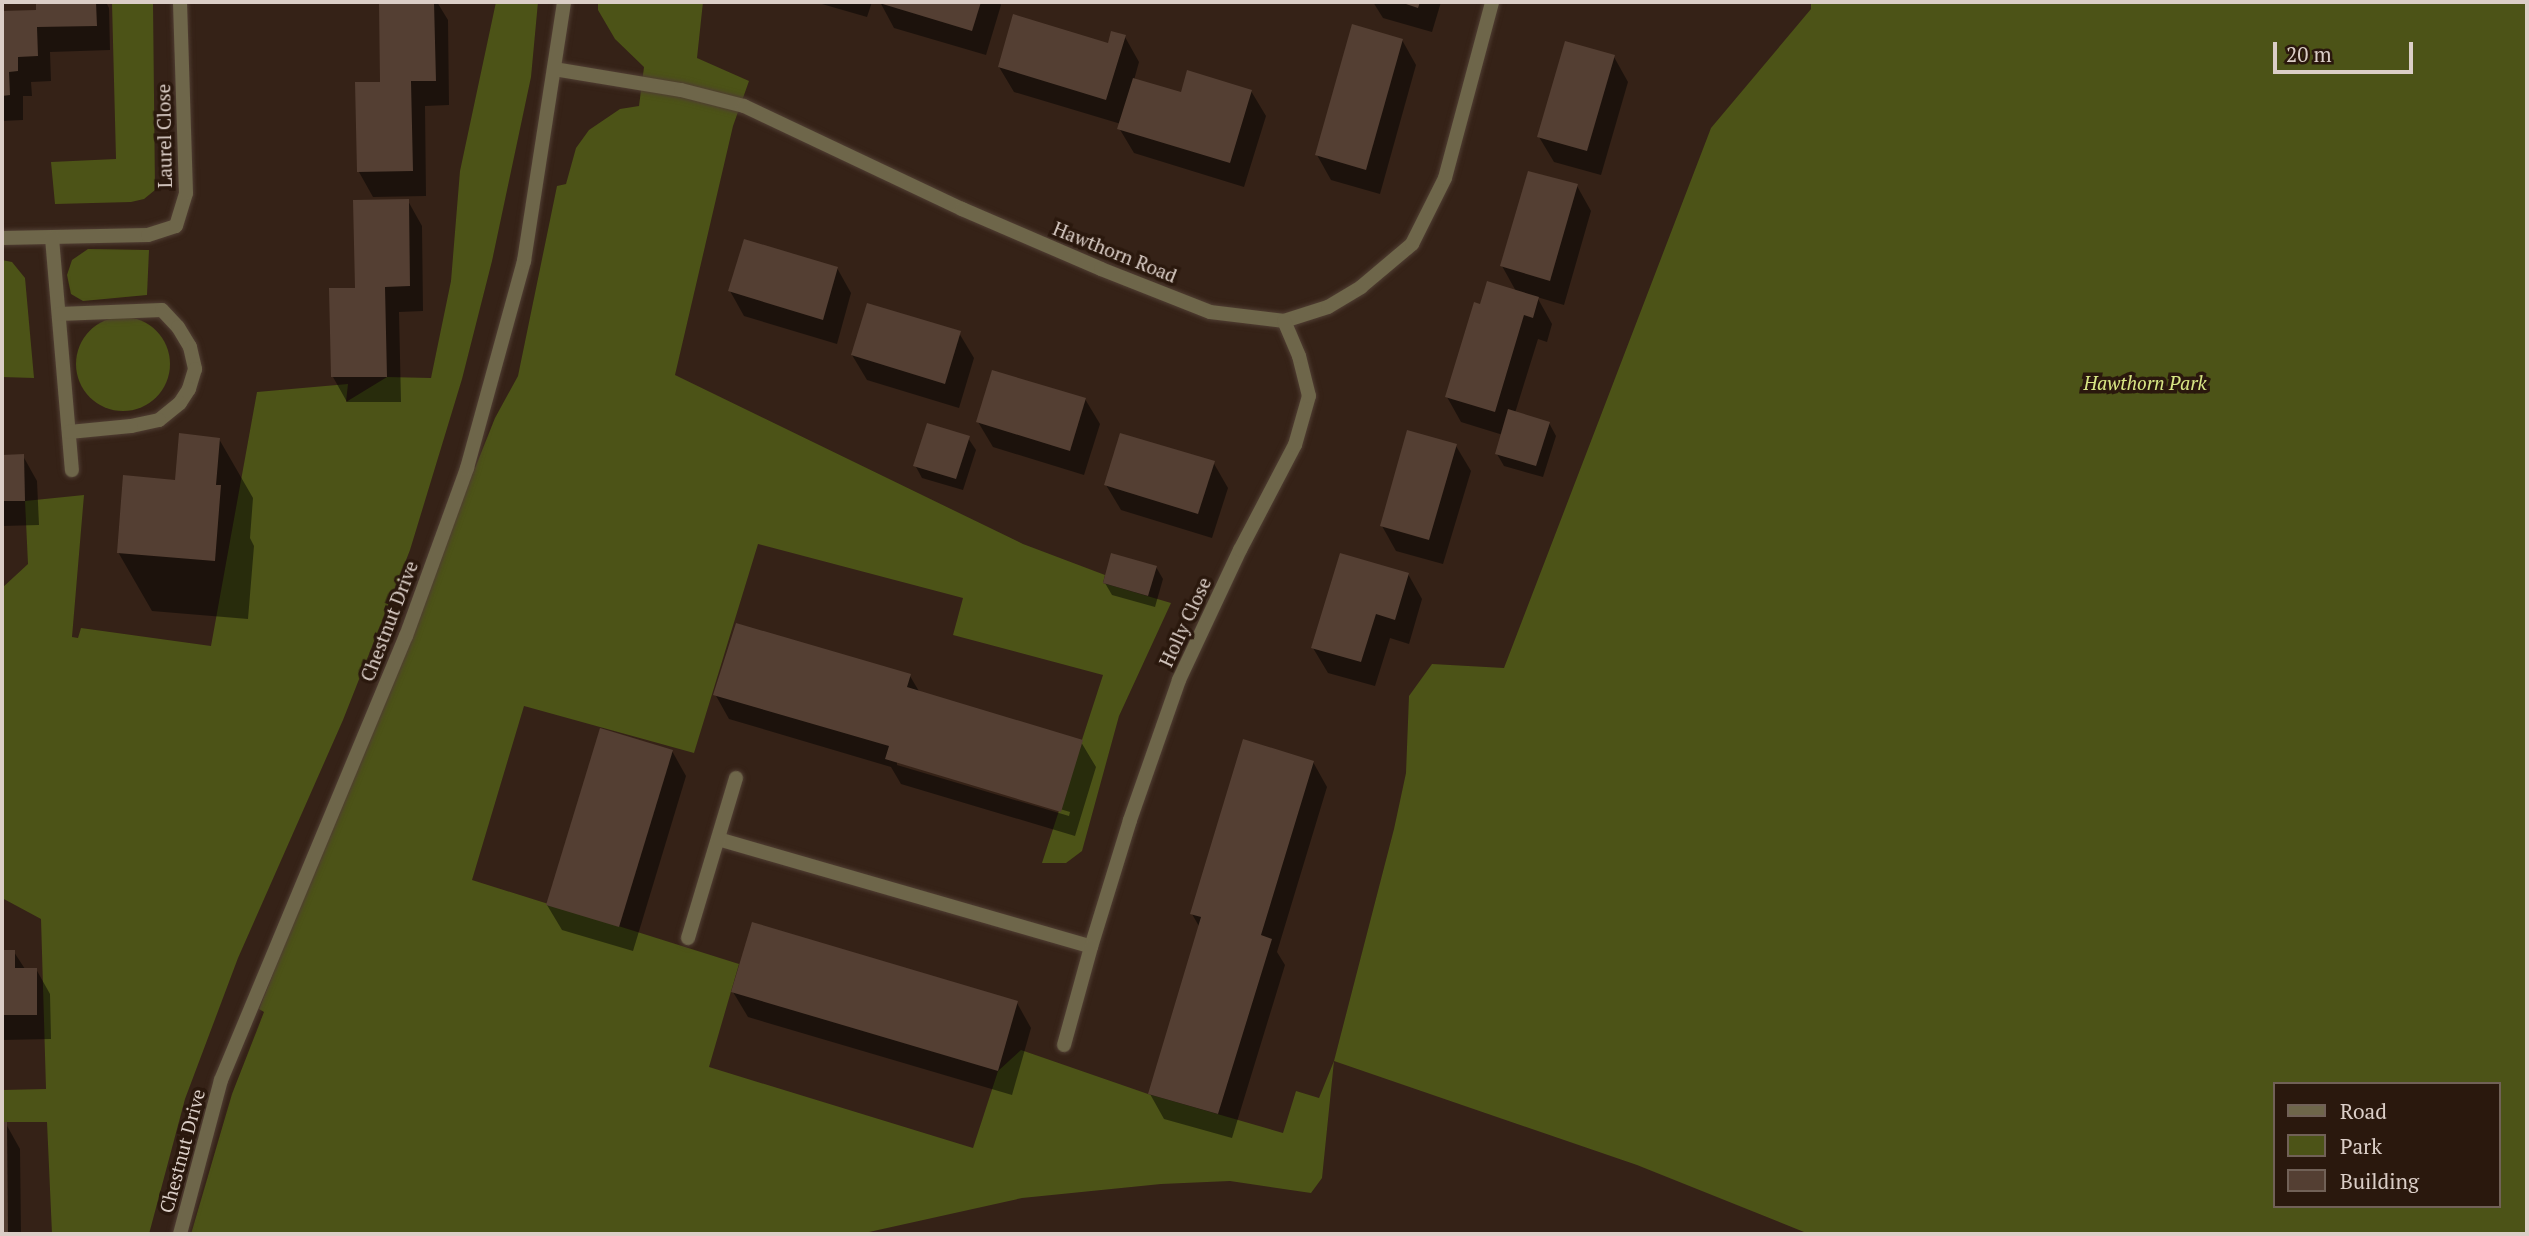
<!DOCTYPE html>
<style>
body{margin:0}
#map{position:relative;width:2529px;height:1236px;overflow:hidden;background:#352217;font-family:"PT Serif",serif}
div>[style]{position:absolute}
.green>*{inset:0;background:#4c5317}
.round{border-radius:50%}
.shadow>*{inset:0;background:#0007}
.building>*{inset:0;background:#543f33}
.roads{filter:drop-shadow(0 0 2px #503e33) drop-shadow(0 0 2px #503e33)}
.minor>*{height:14px;margin:-7px;padding:0 7px;transform-origin:7px;border-radius:7px;background:#6e664a}
.tertiary>*{height:14px;margin:-7px;padding:0 7px;transform-origin:7px;border-radius:7px;background:#6e664a}
span{translate:-50% -50%;white-space:nowrap;text-align:center;line-height:1.15;-webkit-text-stroke:7px #2a180d;paint-order:stroke}
.street-label{font-size:19px;color:#dbcec7}
.park-label{font-size:19px;color:#d9e785;font-style:italic}
.frame{position:absolute;inset:0;border:4px solid #dbcec7;pointer-events:none}
.legend{position:absolute;left:2273px;top:1082px;width:228px;height:126px;box-sizing:border-box;background:#2a180d;border:2px solid #716157;margin:0;padding:9px 12px;list-style:none;font-size:21px;color:#dbcec7}
.legend li{display:flex;align-items:center;gap:14px;height:35px}
.legend b{width:35px;border:2px solid #716157}
.scale{position:absolute;left:2273px;top:42px;width:140px;height:32px;box-sizing:border-box;border:4px solid #dbcec7;border-top:0;padding-left:9px;font-size:21px;line-height:24px;white-space:nowrap;color:#dbcec7;-webkit-text-stroke:5px #2a180d;paint-order:stroke}
</style>
<div id="map">
<div class="green">
<div style="clip-path:polygon(496px 2px,538px 2px,531px 77px,492px 261px,462px 379px,410px 550px,343px 720px,238px 958px,185px 1099px,149px 1234px,52px 1234px,47px 1122px,2px 1122px,2px 1090px,46px 1089px,41px 919px,2px 898px,2px 588px,28px 564px,25px 501px,84px 495px,72px 637px,78px 638px,81px 628px,211px 646px,257px 392px,348px 384px,346px 402px,387px 377px,431px 378px,451px 281px,460px 171px)"></div>
<div style="clip-path:polygon(evenodd,598px 2px,703px 2px,697px 58px,749px 81px,733px 126px,675px 375px,1023px 544px,1105px 575px,1103px 583px,1171px 603px,1119px 716px,1082px 851px,1066px 863px,1042px 863px,1103px 675px,953px 635px,963px 598px,758px 544px,694px 753px,524px 706px,472px 880px,739px 964px,709px 1067px,973px 1148px,998px 1071px,1021px 1050px,1148px 1094px,1283px 1133px,1296px 1091px,1319px 1098px,1334px 1061px,1394px 829px,1406px 773px,1409px 696px,1432px 664px,1504px 668px,1711px 128px,1811px 9px,1811px 2px,2527px 2px,2527px 1234px,1809px 1234px,1637px 1165px,1334px 1061px,1322px 1178px,1311px 1193px,1230px 1181px,1161px 1184px,1022px 1198px,860px 1234px,191px 1234px,232px 1094px,264px 1012px,259px 1009px,495px 418px,518px 376px,557px 186px,566px 184px,576px 148px,589px 130px,620px 109px,639px 106px,644px 67px,615px 39px,598px 10px,598px 2px,2275px 1084px,2499px 1084px,2499px 1206px,2275px 1206px,2275px 1084px)"></div>
<div style="clip-path:polygon(112px 3px,153px 3px,155px 190px,144px 199px,131px 202px,55px 204px,51px 162px,116px 159px)"></div>
<div style="clip-path:polygon(88px 249px,149px 250px,147px 295px,83px 301px,71px 294px,67px 275px,72px 260px)"></div>
<div style="clip-path:polygon(2px 260px,12px 262px,25px 278px,34px 378px,2px 377px)"></div>
<div class="round" style="left:76px;top:317px;width:94px;height:94px"></div>
</div>
<div class="shadow">
<div style="clip-path:polygon(38px 2px,106px 2px,109px 8px,110px 50px,50px 52px,51px 81px,31px 82px,32px 96px,23px 96px,23px 120px,2px 121px,2px 13px,38px 12px)"></div>
<div style="clip-path:polygon(381px 2px,437px 2px,448px 20px,449px 105px,425px 106px,426px 196px,373px 197px,359px 172px,382px 83px)"></div>
<div style="clip-path:polygon(815px 2px,872px 2px,867px 17px)"></div>
<div style="clip-path:polygon(880px 2px,999px 2px,1001px 5px,986px 55px,894px 28px)"></div>
<div style="clip-path:polygon(1373px 2px,1441px 2px,1432px 32px,1383px 18px)"></div>
<div style="clip-path:polygon(1125px 37px,1139px 62px,1134px 80px,1182px 94px,1251px 91px,1266px 116px,1244px 187px,1134px 153px,1119px 128px,1121px 124px,1014px 92px,999px 67px,1109px 45px)"></div>
<div style="clip-path:polygon(1402px 40px,1416px 65px,1380px 194px,1331px 180px,1317px 155px)"></div>
<div style="clip-path:polygon(1614px 57px,1628px 82px,1601px 175px,1554px 162px,1539px 137px)"></div>
<div style="clip-path:polygon(1577px 186px,1591px 211px,1564px 305px,1537px 297px,1552px 324px,1547px 342px,1538px 339px,1515px 413px,1549px 423px,1556px 436px,1543px 477px,1504px 466px,1497px 454px,1503px 435px,1461px 422px,1447px 397px,1481px 306px,1517px 293px,1502px 266px)"></div>
<div style="clip-path:polygon(408px 201px,422px 226px,423px 311px,399px 312px,401px 402px,347px 402px,333px 377px,356px 290px)"></div>
<div style="clip-path:polygon(837px 268px,851px 293px,837px 344px,744px 316px,730px 291px)"></div>
<div style="clip-path:polygon(959px 333px,974px 358px,959px 408px,867px 380px,852px 355px)"></div>
<div style="clip-path:polygon(1085px 399px,1100px 424px,1084px 475px,993px 447px,978px 422px)"></div>
<div style="clip-path:polygon(968px 438px,976px 450px,963px 490px,922px 478px,915px 465px)"></div>
<div style="clip-path:polygon(219px 439px,253px 498px,250px 538px,254px 546px,248px 619px,152px 611px,118px 552px,176px 481px)"></div>
<div style="clip-path:polygon(1456px 446px,1471px 471px,1443px 564px,1396px 551px,1382px 526px)"></div>
<div style="clip-path:polygon(23px 456px,37px 481px,39px 525px,2px 526px,2px 457px)"></div>
<div style="clip-path:polygon(1213px 462px,1228px 488px,1212px 538px,1121px 510px,1106px 485px)"></div>
<div style="clip-path:polygon(1156px 567px,1163px 579px,1155px 607px,1112px 595px,1105px 583px)"></div>
<div style="clip-path:polygon(1408px 574px,1422px 599px,1409px 644px,1390px 638px,1375px 686px,1328px 673px,1313px 648px)"></div>
<div style="clip-path:polygon(evenodd,910px 676px,920px 693px,1081px 742px,1096px 767px,1075px 836px,901px 784px,891px 767px,729px 719px,715px 694px,910px 676px,897px 761px,1070px 812px,1069px 816px,897px 765px,897px 761px)"></div>
<div style="clip-path:polygon(672px 751px,686px 776px,633px 951px,562px 930px,547px 905px)"></div>
<div style="clip-path:polygon(1313px 762px,1327px 787px,1277px 952px,1285px 965px,1232px 1138px,1164px 1119px,1150px 1094px,1200px 928px,1192px 914px)"></div>
<div style="clip-path:polygon(2px 952px,14px 952px,25px 969px,36px 969px,50px 994px,51px 1039px,2px 1040px)"></div>
<div style="clip-path:polygon(733px 992px,1017px 1003px,1031px 1028px,1012px 1095px,748px 1017px)"></div>
<div style="clip-path:polygon(2px 1124px,6px 1124px,20px 1149px,21px 1234px,2px 1234px)"></div>
</div>
<div class="building">
<div style="clip-path:polygon(36px 2px,96px 2px,97px 26px,37px 27px,38px 56px,18px 57px,18px 71px,9px 72px,10px 95px,2px 96px,2px 11px,36px 10px)"></div>
<div style="clip-path:polygon(379px 2px,434px 2px,436px 81px,411px 81px,413px 171px,357px 172px,355px 82px,380px 82px)"></div>
<div style="clip-path:polygon(876px 2px,981px 2px,972px 31px)"></div>
<div style="clip-path:polygon(1400px 2px,1420px 2px,1418px 8px)"></div>
<div style="clip-path:polygon(1013px 14px,1108px 43px,1111px 31px,1126px 35px,1106px 100px,998px 67px)"></div>
<div style="clip-path:polygon(1352px 24px,1403px 39px,1366px 170px,1315px 155px)"></div>
<div style="clip-path:polygon(1565px 41px,1615px 55px,1587px 151px,1537px 137px)"></div>
<div style="clip-path:polygon(1187px 70px,1252px 90px,1230px 163px,1117px 129px,1133px 78px,1181px 92px)"></div>
<div style="clip-path:polygon(1528px 171px,1578px 184px,1550px 281px,1500px 266px)"></div>
<div style="clip-path:polygon(409px 199px,410px 286px,385px 287px,387px 377px,331px 377px,329px 288px,355px 288px,353px 200px)"></div>
<div style="clip-path:polygon(744px 239px,838px 267px,823px 320px,728px 291px)"></div>
<div style="clip-path:polygon(1487px 281px,1539px 297px,1533px 318px,1524px 315px,1495px 412px,1445px 397px,1474px 302px,1480px 304px)"></div>
<div style="clip-path:polygon(867px 303px,961px 331px,945px 384px,851px 355px)"></div>
<div style="clip-path:polygon(992px 370px,1086px 398px,1070px 451px,976px 422px)"></div>
<div style="clip-path:polygon(1508px 409px,1550px 422px,1536px 466px,1495px 454px)"></div>
<div style="clip-path:polygon(927px 423px,970px 436px,956px 479px,913px 466px)"></div>
<div style="clip-path:polygon(1407px 430px,1457px 444px,1429px 540px,1380px 526px)"></div>
<div style="clip-path:polygon(179px 433px,220px 438px,216px 485px,221px 485px,215px 561px,117px 553px,123px 475px,175px 480px)"></div>
<div style="clip-path:polygon(1120px 433px,1215px 461px,1198px 514px,1104px 485px)"></div>
<div style="clip-path:polygon(24px 454px,25px 501px,2px 501px,2px 455px)"></div>
<div style="clip-path:polygon(1111px 553px,1157px 566px,1148px 596px,1103px 583px)"></div>
<div style="clip-path:polygon(1340px 553px,1409px 573px,1395px 620px,1376px 614px,1361px 662px,1311px 648px)"></div>
<div style="clip-path:polygon(736px 623px,911px 674px,907px 687px,1083px 740px,1061px 812px,885px 759px,889px 746px,713px 695px)"></div>
<div style="clip-path:polygon(600px 728px,673px 750px,619px 927px,546px 905px)"></div>
<div style="clip-path:polygon(1243px 739px,1314px 761px,1261px 935px,1272px 939px,1218px 1114px,1148px 1094px,1201px 917px,1190px 914px)"></div>
<div style="clip-path:polygon(752px 922px,1018px 1001px,998px 1071px,731px 992px)"></div>
<div style="clip-path:polygon(2px 950px,15px 950px,15px 968px,37px 968px,37px 1015px,2px 1015px)"></div>
<div style="clip-path:polygon(2px 1122px,7px 1122px,8px 1234px,2px 1234px)"></div>
</div>
<div class="roads">
<div class="minor">
<div style="left:554px;top:69px;width:129px;rotate:9.4deg"></div>
<div style="left:681px;top:90px;width:65px;rotate:14.3deg"></div>
<div style="left:744px;top:106px;width:241px;rotate:25.3deg"></div>
<div style="left:962px;top:209px;width:151px;rotate:23.3deg"></div>
<div style="left:1101px;top:269px;width:117px;rotate:21.5deg"></div>
<div style="left:1210px;top:312px;width:75px;rotate:6.9deg"></div>
<div style="left:1284px;top:321px;width:46px;rotate:-17.7deg"></div>
<div style="left:1328px;top:307px;width:39px;rotate:-31deg"></div>
<div style="left:1361px;top:287px;width:67px;rotate:-40.1deg"></div>
<div style="left:1412px;top:244px;width:74px;rotate:-63.4deg"></div>
<div style="left:1445px;top:178px;width:182px;rotate:-75deg"></div>
<div style="left:2px;top:238px;width:146px;rotate:-1.2deg"></div>
<div style="left:148px;top:235px;width:29px;rotate:-18deg"></div>
<div style="left:176px;top:226px;width:34px;rotate:-73deg"></div>
<div style="left:186px;top:193px;width:191px;rotate:-91.8deg"></div>
<div style="left:52px;top:238px;width:233px;rotate:85.1deg"></div>
<div style="left:59px;top:314px;width:103px;rotate:-2.2deg"></div>
<div style="left:162px;top:310px;width:23px;rotate:47deg"></div>
<div style="left:178px;top:327px;width:23px;rotate:59deg"></div>
<div style="left:190px;top:347px;width:23px;rotate:77deg"></div>
<div style="left:195px;top:369px;width:21px;rotate:107deg"></div>
<div style="left:189px;top:389px;width:17px;rotate:123deg"></div>
<div style="left:180px;top:403px;width:27px;rotate:141deg"></div>
<div style="left:159px;top:420px;width:29px;rotate:168deg"></div>
<div style="left:131px;top:426px;width:62px;rotate:174.5deg"></div>
<div style="left:718px;top:839px;width:388px;rotate:16.1deg"></div>
<div style="left:1091px;top:947px;width:133px;rotate:-72.9deg"></div>
<div style="left:1130px;top:820px;width:148px;rotate:-70.7deg"></div>
<div style="left:1179px;top:680px;width:144px;rotate:-64.9deg"></div>
<div style="left:1240px;top:550px;width:119px;rotate:-62.4deg"></div>
<div style="left:1295px;top:445px;width:51px;rotate:-74.1deg"></div>
<div style="left:1309px;top:396px;width:41px;rotate:-104deg"></div>
<div style="left:1299px;top:356px;width:38px;rotate:-113deg"></div>
<div style="left:688px;top:938px;width:167px;rotate:-73.3deg"></div>
<div style="left:1064px;top:1045px;width:102px;rotate:-74.6deg"></div>
</div>
<div class="tertiary">
<div style="left:180px;top:1234px;width:159px;rotate:-75.1deg"></div>
<div style="left:221px;top:1080px;width:481px;rotate:-67.4deg"></div>
<div style="left:406px;top:636px;width:179px;rotate:-70deg"></div>
<div style="left:467px;top:468px;width:215px;rotate:-74.6deg"></div>
<div style="left:524px;top:261px;width:262px;rotate:-81.2deg"></div>
</div>
</div>
<div class="street-label">
<span style="left:164px;top:136px;rotate:-91deg">Laurel Close</span>
<span style="left:1115px;top:252px;rotate:22deg">Hawthorn Road</span>
<span style="left:389px;top:621px;rotate:-69deg">Chestnut Drive</span>
<span style="left:1185px;top:622px;rotate:-65deg">Holly Close</span>
<span style="left:182px;top:1151px;rotate:-75deg">Chestnut Drive</span>
</div>
<div class="park-label">
<span style="left:2145px;top:383px">Hawthorn Park</span>
</div>
<div class="frame"></div>
<ul class="legend">
<li><b style="height:9px;background:#6e664a"></b>Road</li>
<li><b style="height:19px;background:#4c5317"></b>Park</li>
<li><b style="height:19px;background:#543f33"></b>Building</li>
</ul>
<div class="scale">20 m</div>
</div>
